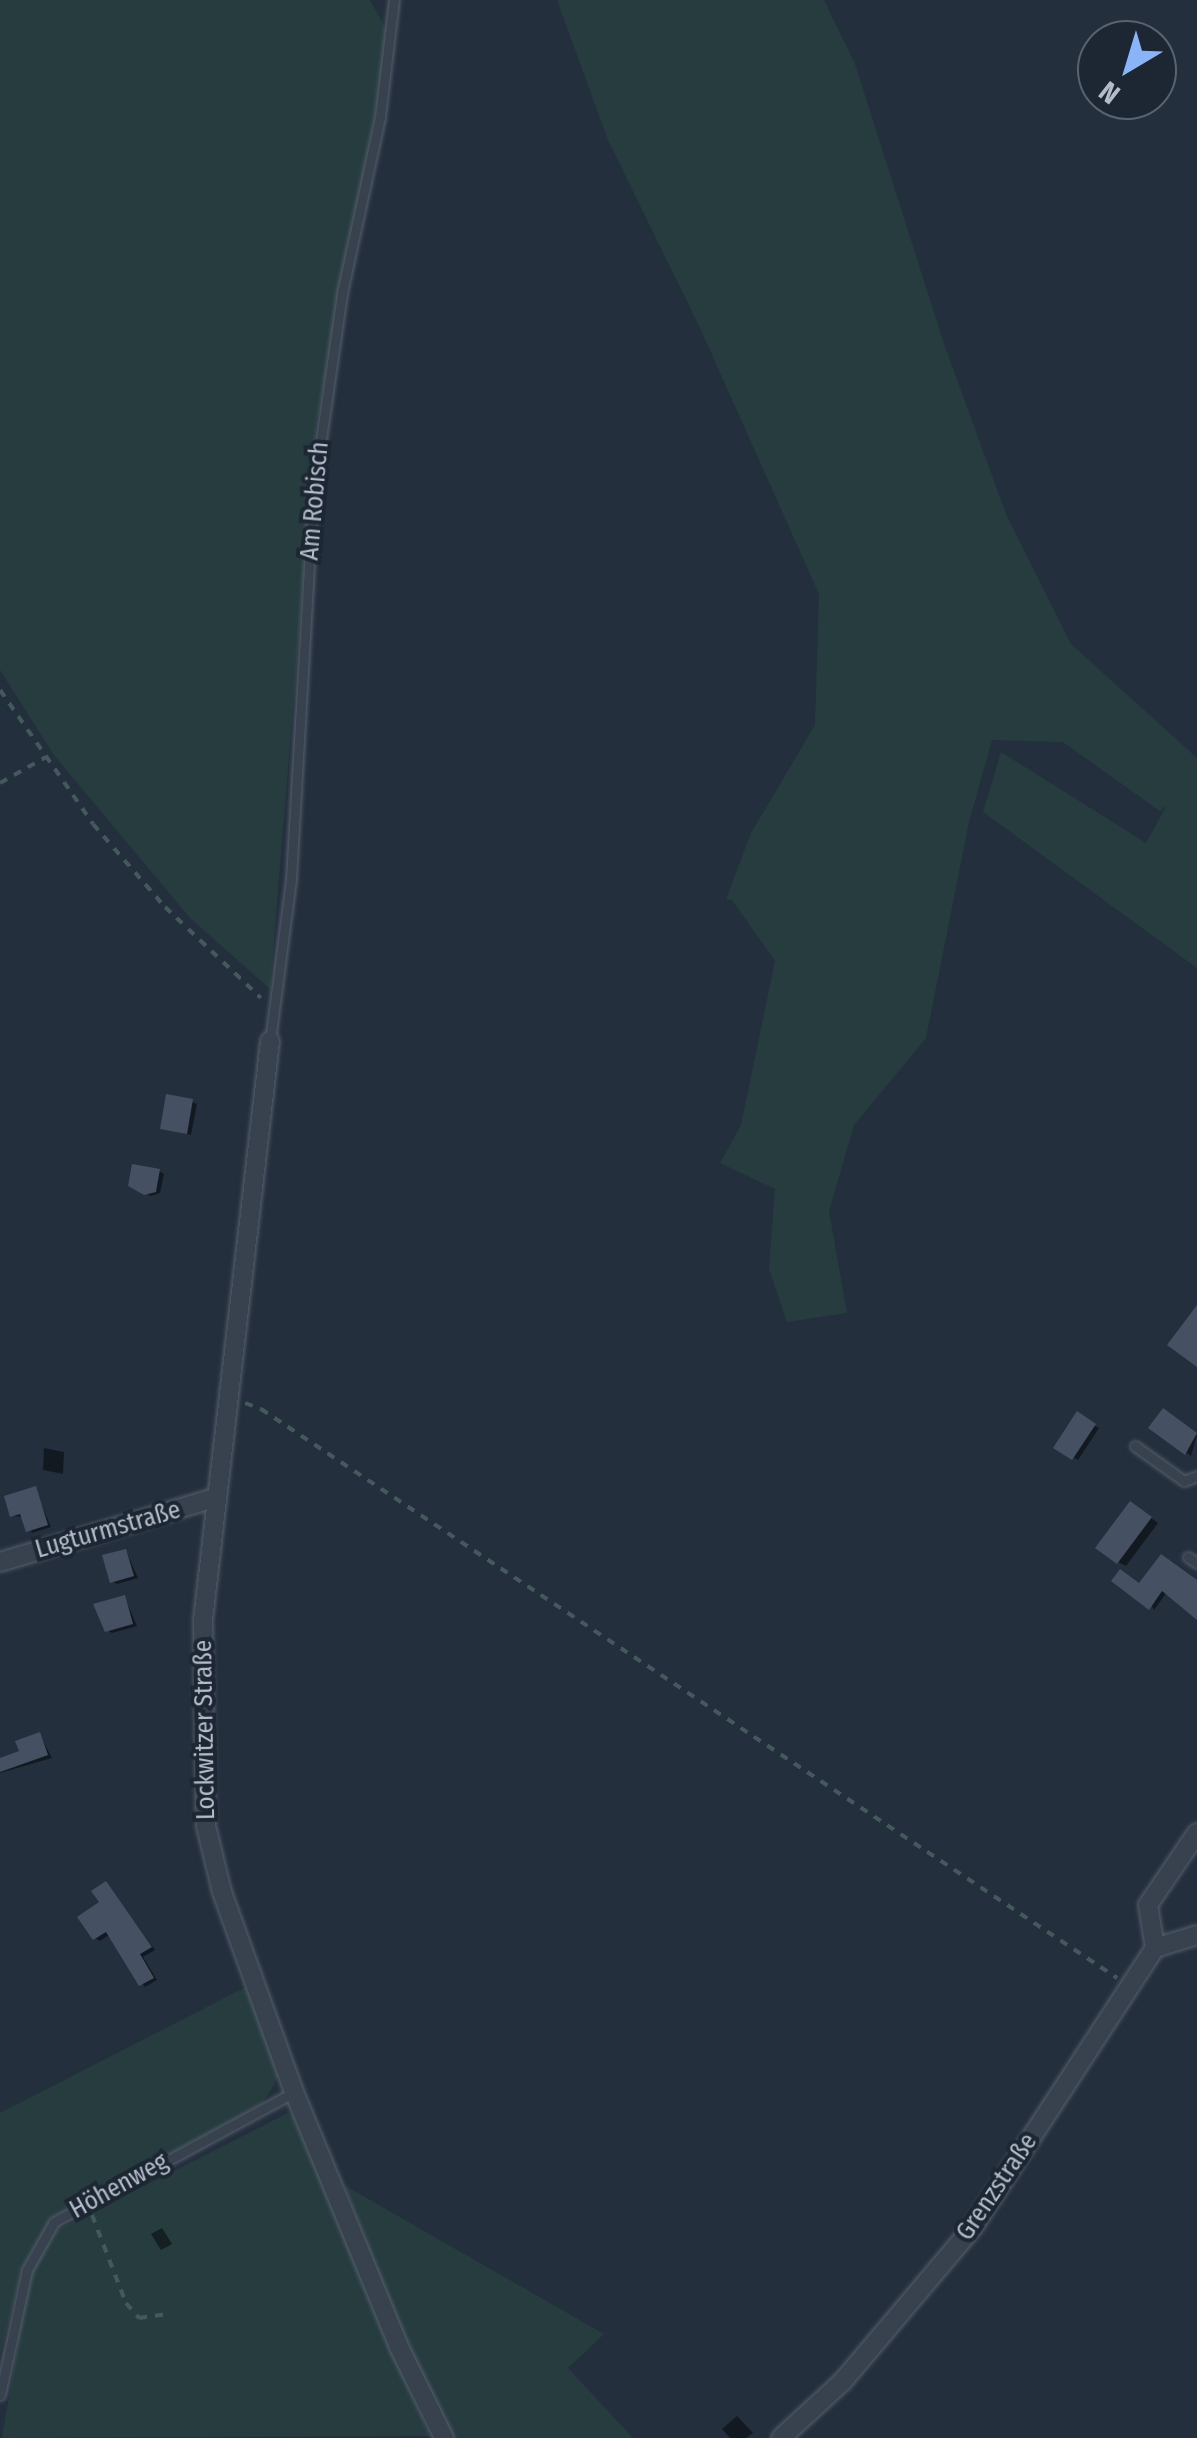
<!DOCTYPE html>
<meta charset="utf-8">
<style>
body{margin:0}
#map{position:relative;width:1197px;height:2438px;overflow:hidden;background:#242f3e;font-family:"Fira Sans Condensed",sans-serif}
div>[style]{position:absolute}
.green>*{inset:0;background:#263c3f}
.shadow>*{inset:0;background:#0007}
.building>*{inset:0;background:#455162}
.path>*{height:4px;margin-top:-2px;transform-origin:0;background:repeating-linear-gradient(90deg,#44595c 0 8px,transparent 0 16px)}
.roads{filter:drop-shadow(0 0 2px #565f6c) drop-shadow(0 0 2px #565f6c)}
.service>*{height:9px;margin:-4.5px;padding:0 4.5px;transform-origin:4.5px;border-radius:4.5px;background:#38414e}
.minor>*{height:18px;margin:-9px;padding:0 9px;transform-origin:9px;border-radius:9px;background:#38414e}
span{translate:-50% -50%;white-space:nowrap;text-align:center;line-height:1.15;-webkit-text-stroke:8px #1d2633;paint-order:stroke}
.street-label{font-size:25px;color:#b4bcc9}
.north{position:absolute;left:1077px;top:20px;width:100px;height:100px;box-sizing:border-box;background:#1d2633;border:2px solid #59626f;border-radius:50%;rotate:218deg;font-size:28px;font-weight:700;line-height:40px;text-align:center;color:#b4bcc9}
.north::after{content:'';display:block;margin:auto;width:35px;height:45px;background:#8ab4f8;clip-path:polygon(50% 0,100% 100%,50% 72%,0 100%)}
</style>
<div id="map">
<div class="green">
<div style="clip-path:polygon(0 0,370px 0,386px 29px,380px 89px,316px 425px,270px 989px,190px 918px,54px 755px,0 670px)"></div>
<div style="clip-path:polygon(557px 0,824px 0,855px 64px,944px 344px,1006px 514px,1071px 644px,1197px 758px,1197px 968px,983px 812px,1001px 752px,1146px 843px,1167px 805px,1160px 811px,1063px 742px,992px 740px,969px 822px,926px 1038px,854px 1125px,829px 1211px,847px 1313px,787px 1322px,769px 1269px,775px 1189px,720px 1163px,741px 1125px,775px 961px,732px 900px,726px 899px,751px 833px,815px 725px,819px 594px,700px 328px,608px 140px)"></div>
<div style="clip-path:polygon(246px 1987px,279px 2076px,262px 2104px,51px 2218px,23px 2267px,0 2355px,0 2113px)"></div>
<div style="clip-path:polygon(288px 2113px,302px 2120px,391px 2350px,430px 2436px,2px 2438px,26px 2295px,35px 2260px,53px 2232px)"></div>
<div style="clip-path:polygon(344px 2185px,604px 2334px,568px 2368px,633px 2438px,453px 2438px,405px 2343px)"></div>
</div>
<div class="shadow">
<div style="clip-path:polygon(192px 1102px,197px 1104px,191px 1135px,162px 1128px)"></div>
<div style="clip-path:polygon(159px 1171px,164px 1174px,160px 1193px,151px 1196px,130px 1185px)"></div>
<div style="clip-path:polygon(1168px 1414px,1197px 1435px,1191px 1456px,1152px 1427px)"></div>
<div style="clip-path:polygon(1077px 1415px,1099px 1428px,1078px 1460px,1057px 1447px)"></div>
<div style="clip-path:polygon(44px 1448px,64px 1452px,63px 1474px,43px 1470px)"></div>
<div style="clip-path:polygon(35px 1489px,51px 1527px,32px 1533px,24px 1517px,13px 1516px)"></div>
<div style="clip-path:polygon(1138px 1509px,1158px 1523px,1126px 1566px,1118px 1562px)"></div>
<div style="clip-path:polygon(126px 1551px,138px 1578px,117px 1584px,112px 1581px)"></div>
<div style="clip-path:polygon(1197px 1585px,1197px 1616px,1167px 1592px,1154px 1610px,1140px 1586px)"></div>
<div style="clip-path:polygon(125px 1598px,137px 1626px,112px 1633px,107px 1630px)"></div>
<div style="clip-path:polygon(40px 1735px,52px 1758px,0 1773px,0 1761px,22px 1752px)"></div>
<div style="clip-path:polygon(106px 1883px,155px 1950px,143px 1957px,157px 1980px,145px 1987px,110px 1934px,100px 1941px,95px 1938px)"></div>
<div style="clip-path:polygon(162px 2228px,172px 2244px,161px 2250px,151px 2234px)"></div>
<div style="clip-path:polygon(737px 2416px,753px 2433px,746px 2438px,730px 2438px,722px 2429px)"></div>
</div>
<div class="building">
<div style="clip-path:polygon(166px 1094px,193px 1099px,187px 1134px,160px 1129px)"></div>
<div style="clip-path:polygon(132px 1164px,160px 1169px,156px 1192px,144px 1195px,128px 1186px)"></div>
<div style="clip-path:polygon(1197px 1305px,1197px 1367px,1167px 1345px)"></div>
<div style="clip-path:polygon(1163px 1408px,1197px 1433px,1185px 1455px,1148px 1428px)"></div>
<div style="clip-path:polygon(1077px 1411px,1096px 1424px,1072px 1460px,1053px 1448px)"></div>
<div style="clip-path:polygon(36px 1486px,48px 1525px,26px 1532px,20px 1514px,10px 1517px,4px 1496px)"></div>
<div style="clip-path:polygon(1130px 1501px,1152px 1517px,1117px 1564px,1095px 1548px)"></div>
<div style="clip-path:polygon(126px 1549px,134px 1576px,110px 1583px,102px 1555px)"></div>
<div style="clip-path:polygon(1161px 1554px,1197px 1580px,1197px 1620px,1162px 1591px,1149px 1610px,1111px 1581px,1120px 1569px,1139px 1583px)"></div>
<div style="clip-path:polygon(125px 1595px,133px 1624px,105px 1632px,93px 1604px)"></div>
<div style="clip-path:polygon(40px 1732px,48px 1755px,0 1772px,0 1758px,19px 1751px,15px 1741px)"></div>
<div style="clip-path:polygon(106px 1881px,152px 1947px,140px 1954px,154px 1978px,139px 1986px,106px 1932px,93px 1940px,77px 1917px,99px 1902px,91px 1891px)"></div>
</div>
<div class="path">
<div style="left:0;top:690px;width:163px;rotate:55.2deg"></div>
<div style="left:93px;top:824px;width:110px;rotate:49.1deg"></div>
<div style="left:165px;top:907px;width:132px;rotate:43.5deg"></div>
<div style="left:0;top:783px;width:53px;rotate:-29.5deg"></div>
<div style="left:245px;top:1403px;width:17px;rotate:21deg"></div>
<div style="left:261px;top:1409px;width:1028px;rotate:33.61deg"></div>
<div style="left:92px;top:2215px;width:94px;rotate:68.9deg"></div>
<div style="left:126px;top:2303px;width:20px;rotate:49deg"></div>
<div style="left:139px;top:2318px;width:27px;rotate:-8deg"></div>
</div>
<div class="roads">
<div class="service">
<div style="left:270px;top:1041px;width:163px;rotate:-82.6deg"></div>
<div style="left:291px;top:879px;width:385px;rotate:-86.7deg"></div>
<div style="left:313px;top:495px;width:204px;rotate:-81.8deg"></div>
<div style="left:342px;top:293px;width:180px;rotate:-77.8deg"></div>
<div style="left:380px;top:117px;width:118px;rotate:-83.2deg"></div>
<div style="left:1135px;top:1446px;width:60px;rotate:35.5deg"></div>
<div style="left:1184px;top:1481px;width:14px;rotate:-21deg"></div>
<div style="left:1188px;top:1557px;width:11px;rotate:34deg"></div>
<div style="left:0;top:2395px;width:128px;rotate:-77.8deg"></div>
<div style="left:27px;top:2270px;width:55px;rotate:-60.6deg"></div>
<div style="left:54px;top:2222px;width:273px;rotate:-28.4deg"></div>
</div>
<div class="minor">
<div style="left:270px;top:1041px;width:583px;rotate:96.6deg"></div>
<div style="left:203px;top:1620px;width:206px;rotate:89.2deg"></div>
<div style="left:206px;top:1826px;width:68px;rotate:76.4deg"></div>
<div style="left:222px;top:1892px;width:213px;rotate:70.2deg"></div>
<div style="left:294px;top:2092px;width:276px;rotate:67.6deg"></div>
<div style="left:399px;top:2347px;width:102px;rotate:63.7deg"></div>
<div style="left:0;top:1562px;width:224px;rotate:-16.6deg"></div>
<div style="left:1155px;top:1948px;width:44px;rotate:-99.2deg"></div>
<div style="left:1148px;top:1905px;width:87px;rotate:-55.8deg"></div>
<div style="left:781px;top:2438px;width:84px;rotate:-42.6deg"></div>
<div style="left:843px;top:2381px;width:202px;rotate:-49.8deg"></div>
<div style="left:973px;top:2227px;width:333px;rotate:-56.9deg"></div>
<div style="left:1155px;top:1948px;width:44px;rotate:-17.2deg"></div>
</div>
</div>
<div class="street-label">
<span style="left:315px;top:501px;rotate:-85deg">Am Robisch</span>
<span style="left:108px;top:1530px;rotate:-16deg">Lugturmstraße</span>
<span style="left:205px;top:1730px;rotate:-91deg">Lockwitzer Straße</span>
<span style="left:119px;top:2186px;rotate:-29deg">Höhenweg</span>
<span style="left:997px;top:2187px;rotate:-56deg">Grenzstraße</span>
</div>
<div class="north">N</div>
</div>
